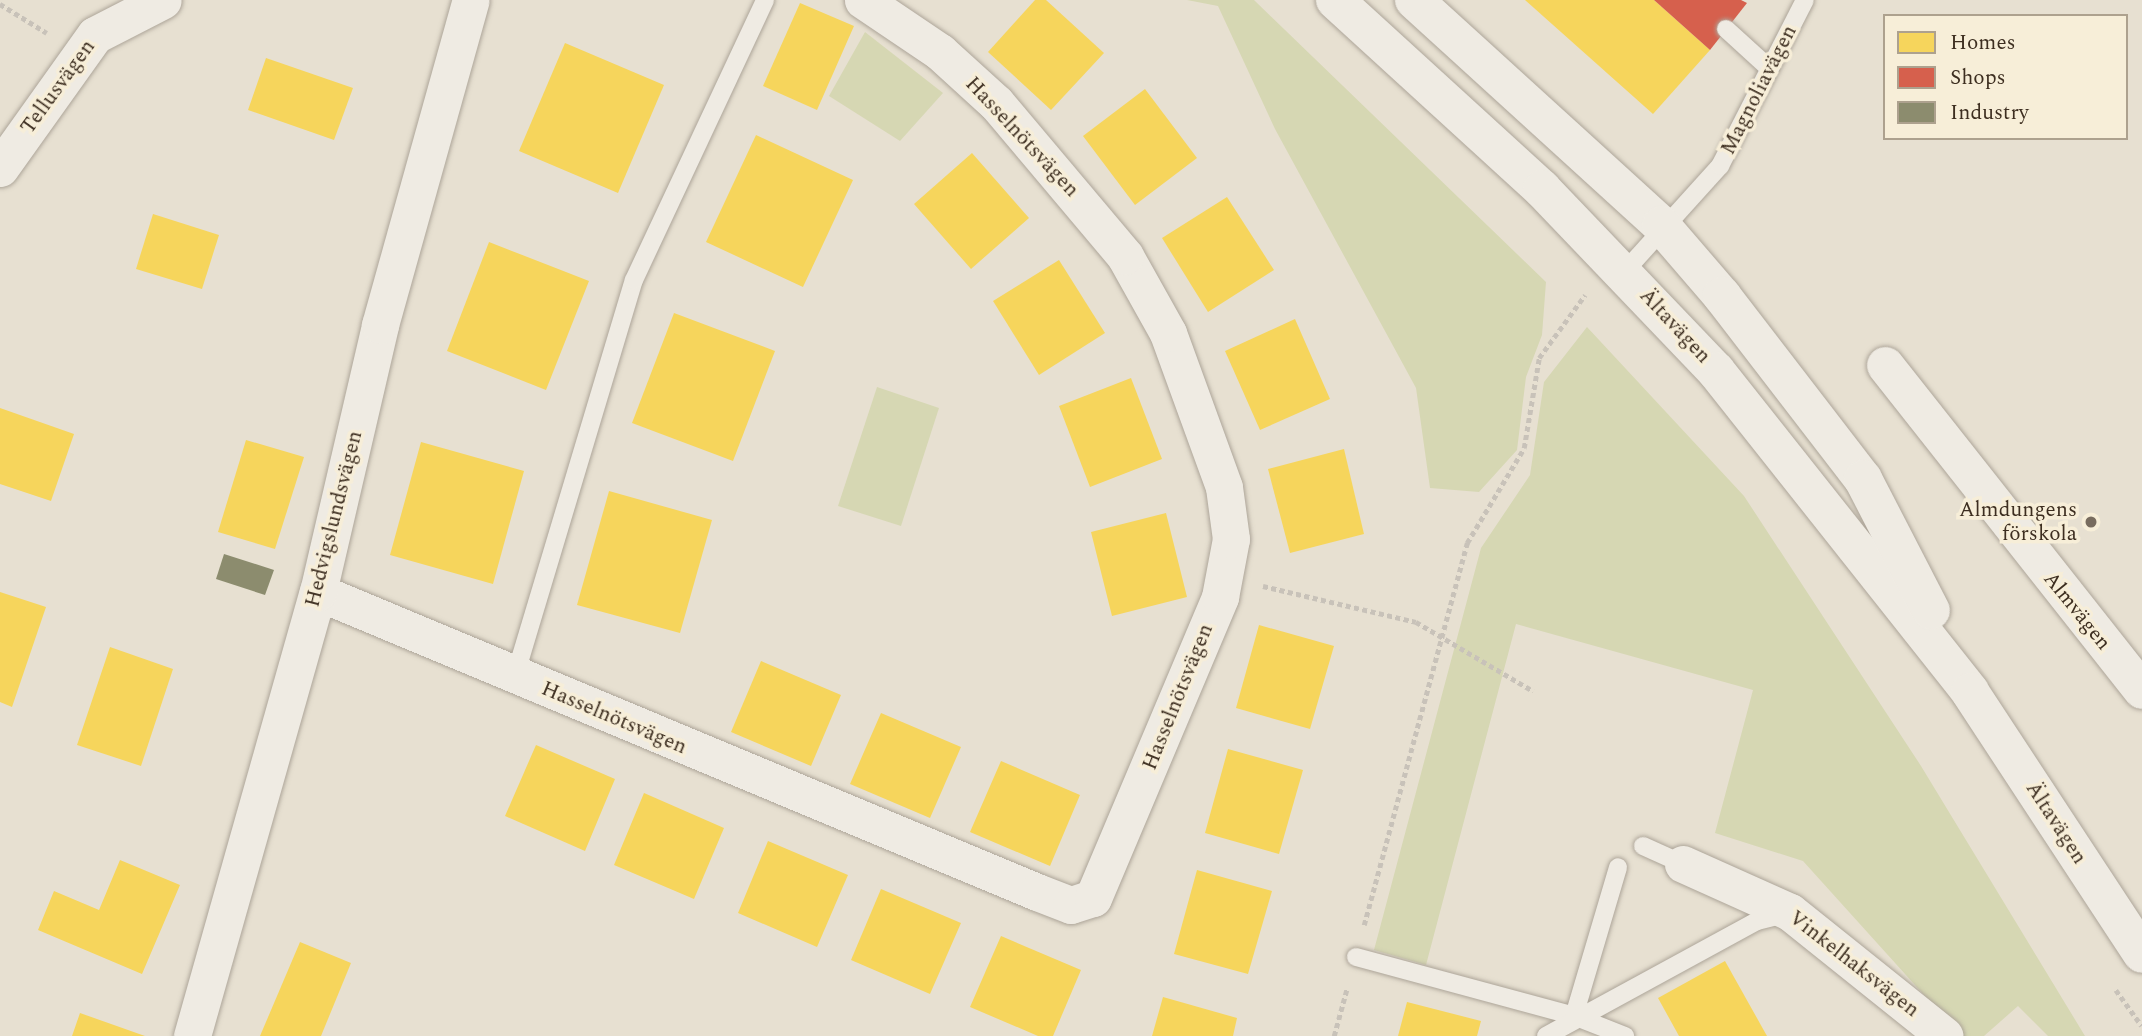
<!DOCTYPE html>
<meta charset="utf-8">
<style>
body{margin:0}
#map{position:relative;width:2142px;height:1036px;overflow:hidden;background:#e7e0d1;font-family:Spectral,serif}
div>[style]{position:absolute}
.green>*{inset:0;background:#d6d7b3}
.homes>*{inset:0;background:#f6d55c}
.shops>*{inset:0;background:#d6604d}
.industry>*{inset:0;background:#8c8c6e}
.path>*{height:4.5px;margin-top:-2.25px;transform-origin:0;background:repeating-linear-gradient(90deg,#c8c2b9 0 5px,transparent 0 8.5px)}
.roads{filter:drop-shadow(0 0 2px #ada599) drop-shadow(0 0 2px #ada599)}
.lane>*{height:18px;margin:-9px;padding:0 9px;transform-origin:9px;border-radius:9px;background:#efebe3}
.street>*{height:37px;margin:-18.5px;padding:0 18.5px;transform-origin:18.5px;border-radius:18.5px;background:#efebe3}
.secondary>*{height:38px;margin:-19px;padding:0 19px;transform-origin:19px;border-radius:19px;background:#efebe3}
.dots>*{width:19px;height:19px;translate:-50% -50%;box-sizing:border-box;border:4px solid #f7eed8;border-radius:50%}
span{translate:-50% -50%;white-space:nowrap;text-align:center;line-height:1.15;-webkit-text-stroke:7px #f7eed8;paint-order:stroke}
.street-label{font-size:21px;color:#3d2e20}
.poi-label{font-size:21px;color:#3d2e20}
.right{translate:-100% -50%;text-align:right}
.legend{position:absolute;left:1883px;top:14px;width:245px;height:126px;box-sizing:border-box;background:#f7eed8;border:2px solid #ada18e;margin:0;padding:9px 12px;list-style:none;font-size:21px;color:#3d2e20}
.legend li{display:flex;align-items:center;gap:14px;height:35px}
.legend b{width:35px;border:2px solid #ada18e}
</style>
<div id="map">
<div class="green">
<div style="clip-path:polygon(1187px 0,1254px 0,1546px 282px,1542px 335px,1526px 377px,1517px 450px,1479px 492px,1430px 488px,1416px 388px,1275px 129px,1218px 6px)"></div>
<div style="clip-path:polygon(865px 32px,943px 93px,900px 141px,829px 96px)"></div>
<div style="clip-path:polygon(1587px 327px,1744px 496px,1921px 766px,2085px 1036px,2048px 1036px,2018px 1006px,1984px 1036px,1961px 1036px,1803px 861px,1715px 833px,1753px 690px,1516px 624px,1426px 965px,1374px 950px,1481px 548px,1530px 475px,1544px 382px)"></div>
<div style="clip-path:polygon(877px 387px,939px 408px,901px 526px,838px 506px)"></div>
</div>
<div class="homes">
<div style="clip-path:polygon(1035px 0,1046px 0,1104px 53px,1051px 110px,988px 52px)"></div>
<div style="clip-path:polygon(1525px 0,1654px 0,1710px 50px,1653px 114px)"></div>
<div style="clip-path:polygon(800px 3px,854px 26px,817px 110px,763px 86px)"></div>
<div style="clip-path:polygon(565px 43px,664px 85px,618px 193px,519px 151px)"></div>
<div style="clip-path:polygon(266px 58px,353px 88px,334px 140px,248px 110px)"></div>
<div style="clip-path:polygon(1145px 89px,1197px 158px,1135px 205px,1083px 136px)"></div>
<div style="clip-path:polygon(756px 135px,853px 180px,803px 287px,706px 242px)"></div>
<div style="clip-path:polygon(972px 153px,1029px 218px,971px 269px,914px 204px)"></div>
<div style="clip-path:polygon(1227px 197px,1274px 270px,1208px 312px,1162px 238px)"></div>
<div style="clip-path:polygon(153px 214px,219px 235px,202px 289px,136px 269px)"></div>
<div style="clip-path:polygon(489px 242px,589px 281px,546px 390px,447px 351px)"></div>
<div style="clip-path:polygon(1059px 260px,1105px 333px,1039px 375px,993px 301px)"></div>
<div style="clip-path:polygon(674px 313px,775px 351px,733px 461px,632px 423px)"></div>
<div style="clip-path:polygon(1295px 319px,1330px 399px,1260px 430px,1225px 351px)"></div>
<div style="clip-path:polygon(1131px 378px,1162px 459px,1090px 487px,1059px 406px)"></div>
<div style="clip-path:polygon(0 408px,74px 434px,51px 501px,0 484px)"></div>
<div style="clip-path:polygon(246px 440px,304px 457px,275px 549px,218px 532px)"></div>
<div style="clip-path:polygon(421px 442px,524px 471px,493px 584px,390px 555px)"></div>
<div style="clip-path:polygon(1344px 449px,1364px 534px,1290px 553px,1268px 469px)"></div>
<div style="clip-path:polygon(609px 491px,712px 520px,680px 633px,577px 605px)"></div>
<div style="clip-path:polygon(1166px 513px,1187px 597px,1112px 616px,1091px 532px)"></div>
<div style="clip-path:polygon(0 592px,46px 607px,12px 707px,0 702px)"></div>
<div style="clip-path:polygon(1259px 625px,1334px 646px,1310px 729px,1236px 708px)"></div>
<div style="clip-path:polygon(110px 647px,173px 669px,141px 766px,77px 745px)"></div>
<div style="clip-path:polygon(761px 661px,841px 695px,811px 766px,731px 732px)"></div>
<div style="clip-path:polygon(881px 713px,961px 747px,930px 818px,850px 784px)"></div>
<div style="clip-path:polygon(536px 745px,615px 779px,585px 851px,505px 816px)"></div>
<div style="clip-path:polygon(1228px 749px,1303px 770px,1279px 854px,1205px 833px)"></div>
<div style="clip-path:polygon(1001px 761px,1080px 795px,1050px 866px,970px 832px)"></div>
<div style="clip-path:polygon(644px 793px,724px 828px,694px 899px,614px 865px)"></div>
<div style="clip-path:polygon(768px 841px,848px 875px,817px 947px,738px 913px)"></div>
<div style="clip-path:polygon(120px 860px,180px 885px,142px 974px,38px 930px,54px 891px,99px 910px)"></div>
<div style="clip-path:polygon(1197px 870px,1272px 891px,1248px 974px,1174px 954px)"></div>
<div style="clip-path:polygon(881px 889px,961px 923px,930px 994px,851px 960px)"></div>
<div style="clip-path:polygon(1001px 936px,1081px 970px,1053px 1036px,1038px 1036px,970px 1007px)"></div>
<div style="clip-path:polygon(300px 942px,351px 963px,321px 1036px,260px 1036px)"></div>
<div style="clip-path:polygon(1725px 961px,1767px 1036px,1679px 1036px,1658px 998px)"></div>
<div style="clip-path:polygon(1163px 997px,1237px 1018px,1233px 1036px,1152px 1036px)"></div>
<div style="clip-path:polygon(1407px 1002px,1481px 1021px,1477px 1036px,1398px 1036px)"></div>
<div style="clip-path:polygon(80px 1013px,145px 1036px,72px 1036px)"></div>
</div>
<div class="shops">
<div style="clip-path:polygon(1654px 0,1741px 0,1747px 3px,1710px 50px)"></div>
</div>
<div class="industry">
<div style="clip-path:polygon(224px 554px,274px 570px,265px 595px,216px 579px)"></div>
</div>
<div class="path">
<div style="left:0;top:4px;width:55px;rotate:31.7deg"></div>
<div style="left:1263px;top:586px;width:157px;rotate:13.2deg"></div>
<div style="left:1416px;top:622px;width:136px;rotate:30.5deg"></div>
<div style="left:1364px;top:925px;width:396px;rotate:-74.9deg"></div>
<div style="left:1467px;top:543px;width:111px;rotate:-59deg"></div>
<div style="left:1524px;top:448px;width:91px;rotate:-80.5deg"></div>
<div style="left:1539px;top:358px;width:78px;rotate:-53.9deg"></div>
<div style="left:2116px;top:990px;width:44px;rotate:54.2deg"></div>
<div style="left:1334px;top:1036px;width:50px;rotate:-74.8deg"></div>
</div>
<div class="roads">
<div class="lane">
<div style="left:1726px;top:29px;width:59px;rotate:42.3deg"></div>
<div style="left:1625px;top:271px;width:142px;rotate:-47.9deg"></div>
<div style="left:1720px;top:166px;width:186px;rotate:-62.9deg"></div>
<div style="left:515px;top:676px;width:413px;rotate:-73.3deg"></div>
<div style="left:634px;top:280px;width:309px;rotate:-64.9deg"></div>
<div style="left:1643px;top:846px;width:44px;rotate:24.2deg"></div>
<div style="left:1356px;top:957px;width:226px;rotate:15.1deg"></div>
<div style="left:1574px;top:1016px;width:155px;rotate:-73.5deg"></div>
<div style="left:1574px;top:1016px;width:55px;rotate:21.4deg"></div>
<div style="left:1546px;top:1036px;width:240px;rotate:-28.6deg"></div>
<div style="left:1757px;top:921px;width:29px;rotate:-14deg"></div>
</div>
<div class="street">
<div style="left:0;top:168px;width:163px;rotate:-54.5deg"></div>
<div style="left:95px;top:35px;width:76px;rotate:-27.2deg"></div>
<div style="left:1885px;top:365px;width:414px;rotate:51.7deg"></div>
<div style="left:318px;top:592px;width:779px;rotate:22.65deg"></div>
<div style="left:1037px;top:892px;width:36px;rotate:21deg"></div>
<div style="left:1071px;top:905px;width:23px;rotate:-18deg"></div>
<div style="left:1093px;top:898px;width:327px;rotate:-67.1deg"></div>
<div style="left:1220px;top:597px;width:59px;rotate:-79.3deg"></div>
<div style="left:1231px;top:539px;width:52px;rotate:-97.7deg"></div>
<div style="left:1224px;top:487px;width:164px;rotate:-110deg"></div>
<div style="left:1168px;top:333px;width:88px;rotate:-119.2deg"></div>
<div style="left:1125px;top:256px;width:200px;rotate:-130.1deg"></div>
<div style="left:996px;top:103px;width:76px;rotate:-137.7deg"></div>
<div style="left:940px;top:52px;width:93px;rotate:-146deg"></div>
<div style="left:1683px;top:864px;width:117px;rotate:24.2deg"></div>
<div style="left:1790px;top:912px;width:198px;rotate:38.7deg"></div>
<div style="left:192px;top:1036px;width:462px;rotate:-74.2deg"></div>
<div style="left:318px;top:592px;width:274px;rotate:-76.9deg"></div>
<div style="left:380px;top:325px;width:337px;rotate:-74.4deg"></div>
</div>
<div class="secondary">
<div style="left:1335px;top:0;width:280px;rotate:42.4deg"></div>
<div style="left:1542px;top:189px;width:252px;rotate:46.3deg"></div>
<div style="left:1716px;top:371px;width:409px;rotate:51.6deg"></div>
<div style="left:1970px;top:692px;width:313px;rotate:56.7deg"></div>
<div style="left:1414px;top:0;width:334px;rotate:42.3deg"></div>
<div style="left:1661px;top:225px;width:94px;rotate:49.3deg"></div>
<div style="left:1722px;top:296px;width:231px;rotate:52.4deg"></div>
<div style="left:1863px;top:479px;width:148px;rotate:62.7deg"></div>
</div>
</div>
<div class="dots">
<div style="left:2091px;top:522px;background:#786c5e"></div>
</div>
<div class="street-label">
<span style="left:58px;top:87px;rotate:-54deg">Tellusvägen</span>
<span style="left:1759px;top:90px;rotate:-63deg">Magnoliavägen</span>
<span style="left:1022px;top:137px;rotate:47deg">Hasselnötsvägen</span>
<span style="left:1675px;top:326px;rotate:47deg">Ältavägen</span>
<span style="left:334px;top:519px;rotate:-76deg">Hedvigslundsvägen</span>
<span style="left:2077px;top:611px;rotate:51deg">Almvägen</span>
<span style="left:1178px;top:697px;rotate:-68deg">Hasselnötsvägen</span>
<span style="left:614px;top:718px;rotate:23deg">Hasselnötsvägen</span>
<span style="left:2056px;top:823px;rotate:57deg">Ältavägen</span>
<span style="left:1854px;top:964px;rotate:38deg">Vinkelhaksvägen</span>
</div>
<div class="poi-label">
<span class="right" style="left:2077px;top:522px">Almdungens<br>förskola</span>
</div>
<ul class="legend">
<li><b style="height:19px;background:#f6d55c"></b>Homes</li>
<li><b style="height:19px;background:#d6604d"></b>Shops</li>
<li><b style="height:19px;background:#8c8c6e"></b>Industry</li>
</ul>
</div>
